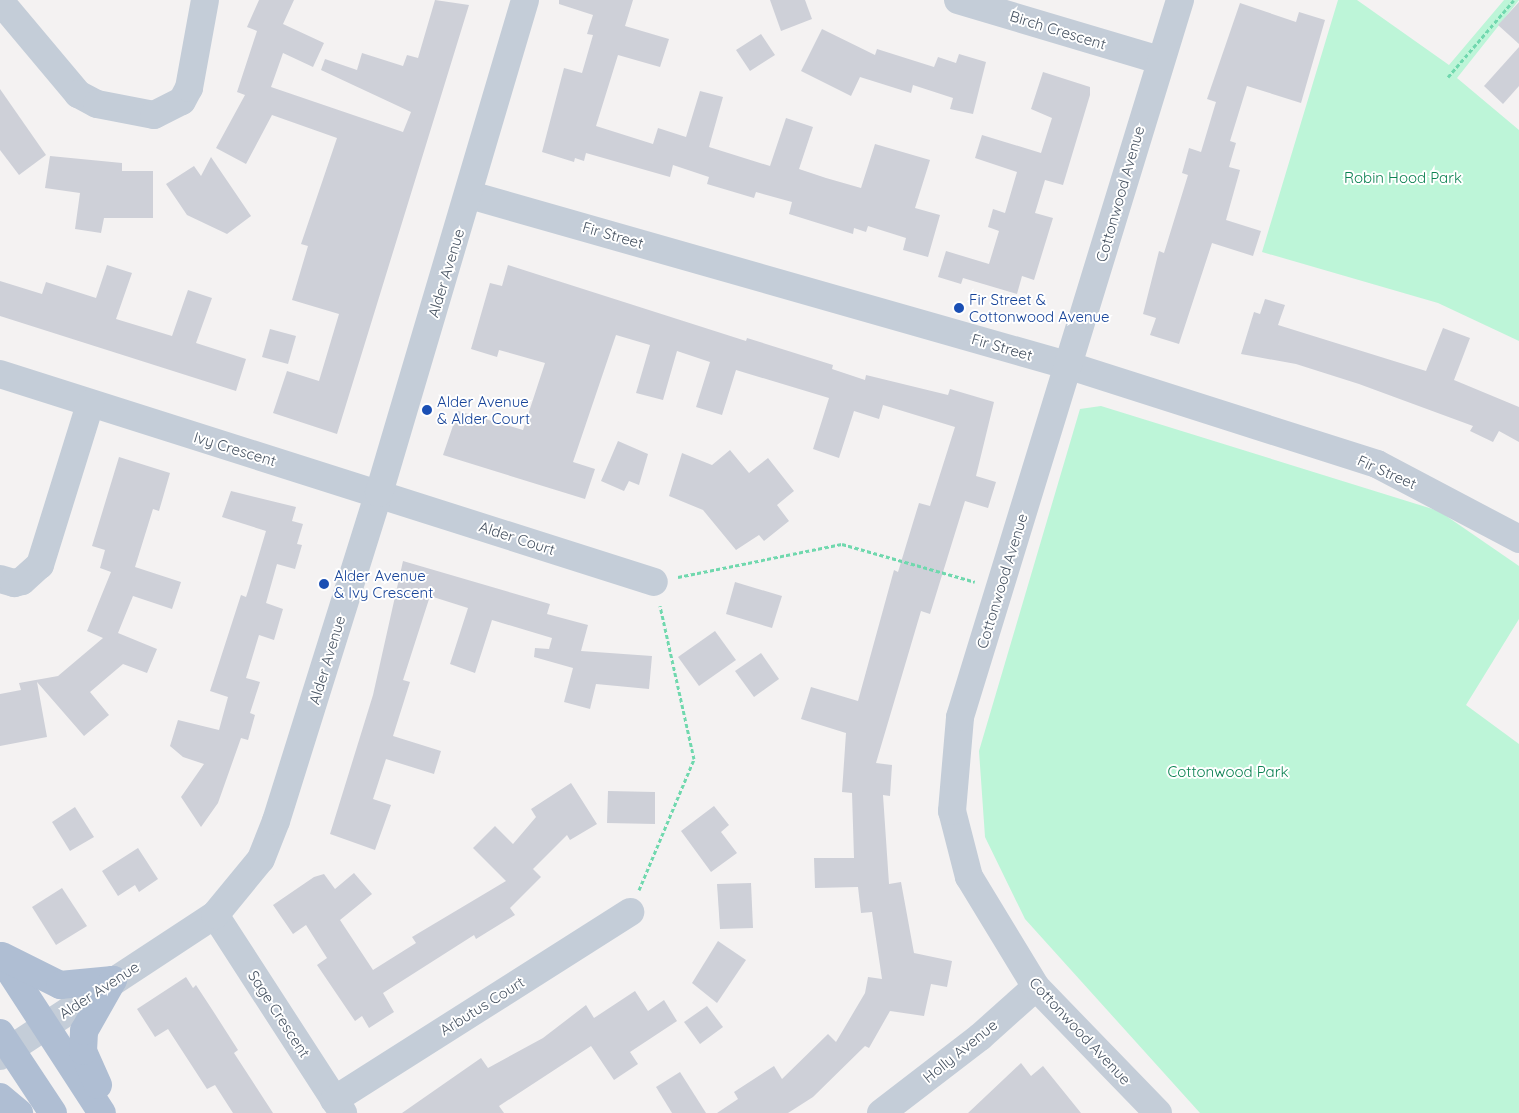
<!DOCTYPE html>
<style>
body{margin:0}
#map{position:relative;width:1519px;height:1113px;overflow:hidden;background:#f4f2f2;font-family:Quicksand,sans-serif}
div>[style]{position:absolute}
.green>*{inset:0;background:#bdf5d8}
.building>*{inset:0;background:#ced0d8}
.path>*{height:3px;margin-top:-1.5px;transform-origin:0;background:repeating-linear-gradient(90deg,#70d8ae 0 4px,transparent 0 6.5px)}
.minor>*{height:28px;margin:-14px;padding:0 14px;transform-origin:14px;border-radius:14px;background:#c4cdd8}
.major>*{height:28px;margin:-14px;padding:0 14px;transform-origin:14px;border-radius:14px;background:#afbed3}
.dots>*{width:14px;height:14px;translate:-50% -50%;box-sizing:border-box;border:2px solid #fff;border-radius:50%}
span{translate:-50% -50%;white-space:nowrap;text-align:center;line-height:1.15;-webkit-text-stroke:4px #fff;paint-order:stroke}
.street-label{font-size:15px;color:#475362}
.park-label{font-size:15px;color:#0c8252}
.transit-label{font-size:15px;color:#164399}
.left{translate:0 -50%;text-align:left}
</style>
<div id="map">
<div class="green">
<div style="clip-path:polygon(1338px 0,1357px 0,1449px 65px,1504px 0,1519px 0,1457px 78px,1519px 130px,1519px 341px,1438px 303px,1262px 252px)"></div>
<div style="clip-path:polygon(1101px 406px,1439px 511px,1519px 566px,1519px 619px,1466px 705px,1519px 744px,1519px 1113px,1200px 1113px,1025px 919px,985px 837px,979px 751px,1080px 409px)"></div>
</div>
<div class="building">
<div style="clip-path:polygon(259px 0,294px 0,283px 24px,324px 43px,313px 67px,283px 53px,271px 87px,403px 132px,411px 112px,321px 70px,325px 59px,357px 70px,362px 53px,403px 66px,407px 55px,418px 58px,435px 0,469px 5px,337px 434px,273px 413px,287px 371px,319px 381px,339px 314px,292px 300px,308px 246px,301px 244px,337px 138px,272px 115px,246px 164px,216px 148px,245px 95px,237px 92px,257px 31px,247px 27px)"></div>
<div style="clip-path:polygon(559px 0,633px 0,625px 26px,669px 39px,660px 67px,618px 55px,596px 126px,653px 144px,658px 128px,686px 137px,700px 91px,723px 97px,709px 147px,770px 166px,786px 118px,813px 127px,799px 169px,826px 178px,861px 188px,875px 144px,930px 160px,915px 208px,940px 215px,928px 257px,903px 250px,906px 238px,868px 226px,866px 232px,854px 228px,853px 234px,789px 214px,792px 202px,756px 192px,754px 198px,707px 184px,709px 177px,673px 165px,670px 177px,586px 153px,584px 161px,575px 158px,574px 162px,542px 152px,564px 68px,582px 73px,593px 35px,587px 34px,593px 15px,559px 4px)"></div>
<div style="clip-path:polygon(770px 0,805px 0,812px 19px,781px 31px)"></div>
<div style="clip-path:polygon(1519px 2px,1519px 44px,1498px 25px)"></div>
<div style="clip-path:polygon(1240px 3px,1296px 22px,1299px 12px,1325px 20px,1301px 103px,1247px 86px,1230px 141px,1236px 143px,1229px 167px,1240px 170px,1226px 220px,1261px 231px,1253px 256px,1212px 243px,1179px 344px,1150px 335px,1156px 318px,1143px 314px,1159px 251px,1164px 253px,1188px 175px,1182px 173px,1189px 148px,1201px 152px,1216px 102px,1207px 99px)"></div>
<div style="clip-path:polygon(822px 29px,875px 55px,877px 49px,934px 67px,938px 57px,956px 63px,959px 54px,986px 62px,973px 114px,950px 109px,953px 98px,913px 85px,911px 93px,860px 77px,851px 96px,801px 71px)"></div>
<div style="clip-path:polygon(761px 34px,775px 55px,750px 71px,736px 50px)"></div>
<div style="clip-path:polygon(1519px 47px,1519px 86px,1503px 104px,1484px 86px)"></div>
<div style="clip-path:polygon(1043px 72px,1090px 87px,1090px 95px,1063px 185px,1045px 180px,1035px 213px,1053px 218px,1034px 280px,1022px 276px,1017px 294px,963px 278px,961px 284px,938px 277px,946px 251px,989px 264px,999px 231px,988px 227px,993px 209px,1005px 213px,1017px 172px,975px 158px,982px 135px,1041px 153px,1052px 118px,1031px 109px)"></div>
<div style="clip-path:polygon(0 89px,46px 155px,19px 175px,0 150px)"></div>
<div style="clip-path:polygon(50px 156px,122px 163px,122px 171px,153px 171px,153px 218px,104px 218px,101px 233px,75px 229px,80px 193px,45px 188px)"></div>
<div style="clip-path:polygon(211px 157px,251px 216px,227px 234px,187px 215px,166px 184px,194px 166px,201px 176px)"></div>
<div style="clip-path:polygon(107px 265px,132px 273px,116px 319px,172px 336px,188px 290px,212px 298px,196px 343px,246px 359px,236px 391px,0 316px,0 281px,42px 294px,46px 282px,96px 298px)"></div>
<div style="clip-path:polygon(508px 265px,746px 341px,747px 338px,833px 365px,832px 369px,865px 380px,866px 375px,948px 395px,950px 389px,994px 402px,976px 476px,996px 482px,988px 508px,965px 501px,930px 614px,921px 611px,876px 763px,892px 765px,890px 796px,883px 795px,889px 884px,901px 882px,914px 953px,952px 961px,947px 987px,931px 984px,924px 1016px,890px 1011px,869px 1048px,865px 1046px,813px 1097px,788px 1113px,717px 1113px,738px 1099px,734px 1092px,774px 1066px,782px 1079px,828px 1034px,836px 1042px,865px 993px,868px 977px,882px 979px,872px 912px,861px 913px,858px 887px,815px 888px,814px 858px,854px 858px,852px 793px,842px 792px,846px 733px,801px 719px,811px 687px,858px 701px,894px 570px,898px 572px,919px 503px,930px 506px,955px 427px,883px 405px,879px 419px,854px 411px,839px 458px,813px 449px,829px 398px,736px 370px,722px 415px,696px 407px,710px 362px,677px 351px,663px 400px,636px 393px,650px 345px,616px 335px,573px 462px,595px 469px,585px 499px,443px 455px,458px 411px,523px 430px,545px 363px,499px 350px,497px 357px,471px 349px,490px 283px,502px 286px)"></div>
<div style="clip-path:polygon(1265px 299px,1285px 305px,1278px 325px,1426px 371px,1443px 328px,1470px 338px,1454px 380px,1519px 407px,1519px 442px,1499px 431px,1493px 442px,1470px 431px,1473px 426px,1359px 384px,1296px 364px,1241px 354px,1254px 312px,1260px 314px)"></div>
<div style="clip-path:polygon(270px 329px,296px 336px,288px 364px,262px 357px)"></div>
<div style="clip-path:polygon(618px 441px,648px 454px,639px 485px,629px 481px,624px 491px,601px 481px)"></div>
<div style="clip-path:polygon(730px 450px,749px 473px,768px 458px,794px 491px,777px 505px,789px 521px,764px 541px,759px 535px,736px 550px,703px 510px,669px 496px,682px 453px,712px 465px)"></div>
<div style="clip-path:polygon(119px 457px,170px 473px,159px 511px,153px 509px,135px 567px,181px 582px,172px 609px,133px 596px,118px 633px,157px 649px,147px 673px,123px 664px,90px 692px,109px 715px,84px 736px,37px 682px,47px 737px,0 746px,0 694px,21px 690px,19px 683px,58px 676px,103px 638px,87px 631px,111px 572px,100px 568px,105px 550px,92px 546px)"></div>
<div style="clip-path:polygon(231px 491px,296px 507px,292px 521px,303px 524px,297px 544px,302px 545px,295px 569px,277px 564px,266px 603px,283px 609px,274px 640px,259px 635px,246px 678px,260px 682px,250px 713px,255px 715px,248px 740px,241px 738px,218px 803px,201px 827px,181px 797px,204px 764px,183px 757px,170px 746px,178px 720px,219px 730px,228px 697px,210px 691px,241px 595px,246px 597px,249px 588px,266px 531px,222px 517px)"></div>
<div style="clip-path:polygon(403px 561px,550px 604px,547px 614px,588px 625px,581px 651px,652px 656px,649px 689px,596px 684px,590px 709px,564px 702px,573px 668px,534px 657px,535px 648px,549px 649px,552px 638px,492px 620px,475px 673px,450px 664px,468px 608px,430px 596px,403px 680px,410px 682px,393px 736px,441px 751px,434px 774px,386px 759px,373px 799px,391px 805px,375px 850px,330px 834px,373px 695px)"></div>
<div style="clip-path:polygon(735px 582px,782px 596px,772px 628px,726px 614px)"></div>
<div style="clip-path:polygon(715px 631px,736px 660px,699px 686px,678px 657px)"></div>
<div style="clip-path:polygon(761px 653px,779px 679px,754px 697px,735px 671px)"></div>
<div style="clip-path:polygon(571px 783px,597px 824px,570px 840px,567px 835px,533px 869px,541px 877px,510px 908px,515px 915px,476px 939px,474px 935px,383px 993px,394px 1012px,369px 1028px,362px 1016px,355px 1021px,317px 965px,327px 958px,306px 925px,293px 934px,273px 905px,314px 877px,324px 874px,335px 889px,354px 873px,372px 894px,340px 920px,373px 970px,416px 943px,412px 937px,506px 881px,473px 848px,495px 826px,513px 844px,536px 817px,531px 809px)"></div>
<div style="clip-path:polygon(608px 791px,655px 792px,655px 824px,607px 823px)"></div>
<div style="clip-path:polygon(714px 806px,729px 825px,721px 832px,737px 853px,711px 872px,681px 831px)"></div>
<div style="clip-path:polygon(75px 807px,94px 837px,70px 851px,52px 822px)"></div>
<div style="clip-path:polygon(138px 848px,158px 879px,139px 892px,135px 885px,118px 896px,102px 871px)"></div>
<div style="clip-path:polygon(751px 883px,753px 928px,720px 929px,717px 884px)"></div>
<div style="clip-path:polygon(62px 888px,87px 926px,56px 945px,32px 907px)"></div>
<div style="clip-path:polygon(718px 941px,746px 960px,717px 1003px,692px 983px)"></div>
<div style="clip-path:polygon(186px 977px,193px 988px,196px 985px,215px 1014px,238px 1050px,234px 1053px,273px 1113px,233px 1113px,215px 1085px,207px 1089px,168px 1029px,155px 1037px,137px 1009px)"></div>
<div style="clip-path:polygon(635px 991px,648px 1011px,664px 1000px,677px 1021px,630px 1052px,638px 1064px,614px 1080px,591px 1046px,499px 1106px,504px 1113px,402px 1113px,481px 1058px,488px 1068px,543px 1038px,586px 1005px,594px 1018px)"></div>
<div style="clip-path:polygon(707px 1006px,723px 1027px,700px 1044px,684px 1022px)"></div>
<div style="clip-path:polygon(1021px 1063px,1031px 1076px,1043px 1066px,1081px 1113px,968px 1113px)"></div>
<div style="clip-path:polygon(680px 1072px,706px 1113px,672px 1113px,656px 1087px)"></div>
</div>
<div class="path">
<div style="left:1448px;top:77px;width:101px;rotate:-49.4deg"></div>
<div style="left:678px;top:577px;width:167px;rotate:-11.4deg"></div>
<div style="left:842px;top:544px;width:138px;rotate:15.9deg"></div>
<div style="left:639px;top:890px;width:142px;rotate:-67.2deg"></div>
<div style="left:694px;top:759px;width:157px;rotate:-102.5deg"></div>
</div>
<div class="minor">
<div style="left:958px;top:0;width:210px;rotate:16.6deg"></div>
<div style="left:5px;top:7px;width:114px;rotate:50deg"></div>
<div style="left:78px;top:94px;width:21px;rotate:28deg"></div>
<div style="left:97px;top:104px;width:58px;rotate:10.9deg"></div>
<div style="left:154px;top:115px;width:31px;rotate:-27deg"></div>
<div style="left:182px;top:101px;width:15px;rotate:-62deg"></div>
<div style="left:189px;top:88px;width:89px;rotate:-79.7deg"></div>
<div style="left:470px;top:195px;width:624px;rotate:15.91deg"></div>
<div style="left:1070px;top:366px;width:322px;rotate:17.7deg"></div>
<div style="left:1377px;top:464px;width:161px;rotate:27.8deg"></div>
<div style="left:0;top:374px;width:686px;rotate:17.64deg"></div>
<div style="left:0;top:579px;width:15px;rotate:16deg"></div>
<div style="left:14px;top:583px;width:8px;rotate:-14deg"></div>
<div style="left:22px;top:581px;width:24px;rotate:-42deg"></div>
<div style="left:40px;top:565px;width:169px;rotate:-72.7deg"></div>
<div style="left:215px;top:915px;width:236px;rotate:57.1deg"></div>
<div style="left:0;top:1056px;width:257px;rotate:-33.3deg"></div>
<div style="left:215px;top:915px;width:72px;rotate:-50.6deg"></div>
<div style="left:261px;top:859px;width:41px;rotate:-68.5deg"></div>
<div style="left:276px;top:821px;width:344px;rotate:-72.6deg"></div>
<div style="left:379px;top:493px;width:514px;rotate:-73.5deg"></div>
<div style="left:334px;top:1100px;width:351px;rotate:-32.4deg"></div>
<div style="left:881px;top:1113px;width:125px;rotate:-37.5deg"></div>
<div style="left:980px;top:1037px;width:75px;rotate:-41.8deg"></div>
<div style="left:1158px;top:1113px;width:175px;rotate:-134.1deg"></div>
<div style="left:1036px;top:987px;width:129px;rotate:-121.3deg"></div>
<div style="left:969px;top:877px;width:68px;rotate:-104.4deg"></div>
<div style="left:952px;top:811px;width:94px;rotate:-85.1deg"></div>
<div style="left:960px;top:717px;width:750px;rotate:-72.94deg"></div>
</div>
<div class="major">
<div style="left:0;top:956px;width:187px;rotate:57deg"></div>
<div style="left:2px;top:956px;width:65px;rotate:26.6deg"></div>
<div style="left:60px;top:985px;width:53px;rotate:-5.4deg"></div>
<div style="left:0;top:1033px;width:96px;rotate:56.5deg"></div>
<div style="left:98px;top:1085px;width:37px;rotate:-114deg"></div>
<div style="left:83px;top:1051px;width:20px;rotate:-87deg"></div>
<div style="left:84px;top:1031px;width:59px;rotate:-60.4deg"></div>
<div style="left:0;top:1097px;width:25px;rotate:40deg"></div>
</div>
<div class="dots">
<div style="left:959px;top:308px;background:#1a4fb4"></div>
<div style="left:427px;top:410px;background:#1a4fb4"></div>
<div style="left:324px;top:584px;background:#1a4fb4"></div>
</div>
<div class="street-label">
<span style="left:1058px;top:30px;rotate:17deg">Birch Crescent</span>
<span style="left:1120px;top:194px;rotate:-74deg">Cottonwood Avenue</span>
<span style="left:613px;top:235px;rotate:16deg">Fir Street</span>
<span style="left:446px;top:273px;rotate:-73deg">Alder Avenue</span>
<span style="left:1002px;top:347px;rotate:16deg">Fir Street</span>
<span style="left:235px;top:449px;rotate:17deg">Ivy Crescent</span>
<span style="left:1387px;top:472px;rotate:24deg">Fir Street</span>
<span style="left:517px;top:538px;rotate:18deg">Alder Court</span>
<span style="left:1002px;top:581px;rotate:-73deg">Cottonwood Avenue</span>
<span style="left:327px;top:660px;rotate:-73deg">Alder Avenue</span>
<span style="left:99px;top:990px;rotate:-33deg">Alder Avenue</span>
<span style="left:482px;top:1006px;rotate:-32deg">Arbutus Court</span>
<span style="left:279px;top:1014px;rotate:57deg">Sage Crescent</span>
<span style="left:1080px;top:1031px;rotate:47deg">Cottonwood Avenue</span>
<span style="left:960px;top:1051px;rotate:-39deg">Holly Avenue</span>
</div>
<div class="park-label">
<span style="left:1403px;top:178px">Robin Hood Park</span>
<span style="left:1228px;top:772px">Cottonwood Park</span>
</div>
<div class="transit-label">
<span class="left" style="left:969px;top:308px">Fir Street &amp;<br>Cottonwood Avenue</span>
<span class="left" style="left:437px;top:410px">Alder Avenue<br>&amp; Alder Court</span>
<span class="left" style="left:334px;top:584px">Alder Avenue<br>&amp; Ivy Crescent</span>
</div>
</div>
